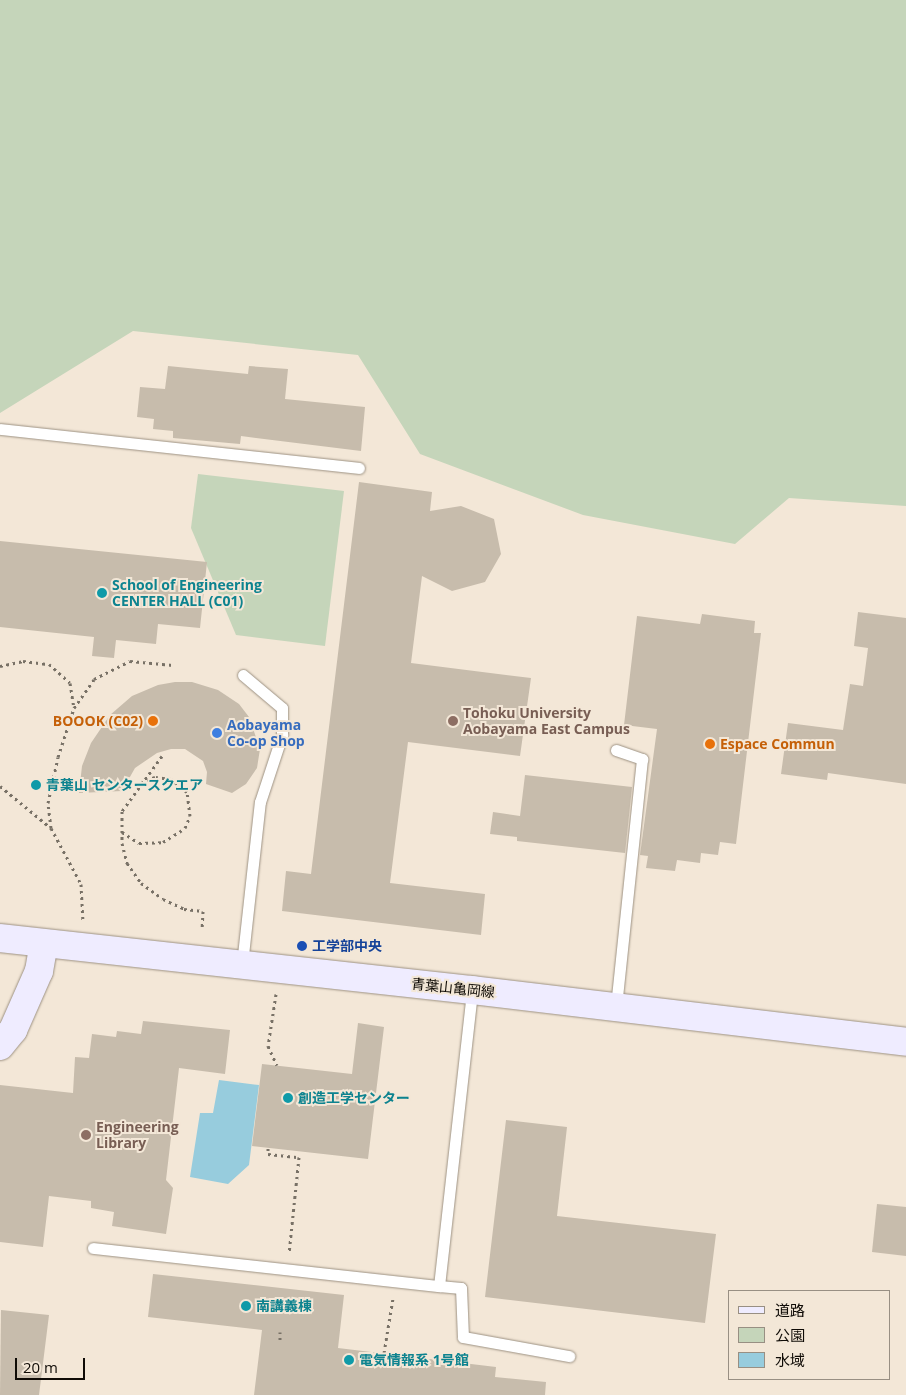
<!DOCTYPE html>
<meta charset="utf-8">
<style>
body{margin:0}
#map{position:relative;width:906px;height:1395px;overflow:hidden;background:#f3e7d7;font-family:"Open Sans","Noto Sans JP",sans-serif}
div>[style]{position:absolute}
.green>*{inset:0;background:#c5d5ba}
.water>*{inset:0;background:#97ccdd}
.building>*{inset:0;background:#c7bcac}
.path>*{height:3px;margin-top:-1.5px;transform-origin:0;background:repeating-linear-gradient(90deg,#787166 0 2.5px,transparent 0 6.5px)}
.roads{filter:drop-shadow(0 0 1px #9d9283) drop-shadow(0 0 1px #9d9283)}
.lane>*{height:11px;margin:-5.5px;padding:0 5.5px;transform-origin:5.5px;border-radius:5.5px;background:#fff}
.secondary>*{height:28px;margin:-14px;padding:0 14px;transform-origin:14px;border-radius:14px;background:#efecff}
.dots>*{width:14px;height:14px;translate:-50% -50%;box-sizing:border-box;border:2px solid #f3e7d7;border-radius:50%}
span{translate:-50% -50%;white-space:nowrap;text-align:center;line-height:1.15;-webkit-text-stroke:4px #f3e7d7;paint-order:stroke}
.culture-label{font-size:14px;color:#0d838f;font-weight:700}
.left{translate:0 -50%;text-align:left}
.education-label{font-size:14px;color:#785e54;font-weight:700}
.food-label{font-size:14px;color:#c56008;font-weight:700}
.right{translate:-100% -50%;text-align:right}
.shop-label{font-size:14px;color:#366cbe;font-weight:700}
.transit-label{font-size:14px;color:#164399;font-weight:700}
.street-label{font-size:14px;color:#0f0b06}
.legend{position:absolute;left:728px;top:1290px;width:162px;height:90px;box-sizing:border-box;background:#f3e7d7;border:1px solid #988f83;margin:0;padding:6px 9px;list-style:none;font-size:15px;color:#0f0b06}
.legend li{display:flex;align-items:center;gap:10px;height:25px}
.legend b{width:25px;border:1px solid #988f83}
.scale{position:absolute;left:15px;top:1358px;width:70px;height:22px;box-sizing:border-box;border:2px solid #0f0b06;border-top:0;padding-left:6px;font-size:15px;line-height:18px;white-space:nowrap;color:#0f0b06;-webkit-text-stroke:4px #f3e7d7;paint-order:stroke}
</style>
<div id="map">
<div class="green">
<div style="clip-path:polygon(0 0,906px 0,906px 506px,789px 498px,735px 544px,583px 515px,420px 454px,358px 355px,133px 331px,0 413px)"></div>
<div style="clip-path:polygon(198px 474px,344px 491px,325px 646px,236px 635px,191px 528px)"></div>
</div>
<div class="water">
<div style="clip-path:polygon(219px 1080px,259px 1085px,249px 1165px,228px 1184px,190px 1177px,200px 1113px,213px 1113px)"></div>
</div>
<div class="building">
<div style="clip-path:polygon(168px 366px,248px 374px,249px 366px,288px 369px,285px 399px,365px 407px,361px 451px,241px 436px,240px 444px,173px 438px,173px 431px,153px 429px,154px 419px,137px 417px,140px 387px,165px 389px)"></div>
<div style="clip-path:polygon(359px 482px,432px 492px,430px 511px,461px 506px,494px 519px,501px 554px,485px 582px,452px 591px,422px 576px,411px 663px,531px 678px,520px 756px,408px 742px,390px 883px,485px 894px,481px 935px,282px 911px,286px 871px,311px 874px)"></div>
<div style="clip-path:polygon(0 541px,207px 562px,200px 628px,158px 624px,156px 644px,116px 640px,114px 658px,92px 656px,94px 637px,0 627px)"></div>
<div style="clip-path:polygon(858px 612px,906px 618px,906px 784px,828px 773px,827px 780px,781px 774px,788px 723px,843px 730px,850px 684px,863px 686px,868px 648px,854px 646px)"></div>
<div style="clip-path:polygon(702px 614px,755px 621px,754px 633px,761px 633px,736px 844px,720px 842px,718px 855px,701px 853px,700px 863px,677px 860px,675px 871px,646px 868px,648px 856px,640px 855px,657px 729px,624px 725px,637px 616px,700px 624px)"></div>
<div style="clip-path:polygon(175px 682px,192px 682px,218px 690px,239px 704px,249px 717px,260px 749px,257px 768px,246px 784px,232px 793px,206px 784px,207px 772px,203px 761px,185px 749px,171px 749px,157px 753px,135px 768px,122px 791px,79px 793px,82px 766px,91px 743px,110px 715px,132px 696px,158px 685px)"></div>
<div style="clip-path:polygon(525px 775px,632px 787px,625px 853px,517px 841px,517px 837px,490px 834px,493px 812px,520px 816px)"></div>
<div style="clip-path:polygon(143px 1021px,230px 1030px,225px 1074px,179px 1068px,166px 1180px,173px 1188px,166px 1234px,112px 1226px,114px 1212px,91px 1208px,91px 1201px,49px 1196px,43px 1247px,0 1242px,0 1085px,73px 1093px,75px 1057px,89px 1058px,92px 1034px,116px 1037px,117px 1031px,141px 1034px)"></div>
<div style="clip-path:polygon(358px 1023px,384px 1027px,368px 1159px,252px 1146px,262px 1064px,352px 1074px)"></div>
<div style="clip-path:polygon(506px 1120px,567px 1127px,557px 1216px,716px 1234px,705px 1323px,485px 1297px)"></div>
<div style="clip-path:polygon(877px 1204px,906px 1207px,906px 1256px,872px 1252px)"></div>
<div style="clip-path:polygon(153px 1274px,344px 1295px,338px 1348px,496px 1367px,495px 1377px,546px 1382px,545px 1395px,254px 1395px,262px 1330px,148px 1317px)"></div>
<div style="clip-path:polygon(1px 1310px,49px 1315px,39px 1395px,0 1395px)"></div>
</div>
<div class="path">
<div style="left:0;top:666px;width:24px;rotate:-12deg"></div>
<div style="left:23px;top:661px;width:26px;rotate:7deg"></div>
<div style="left:49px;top:664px;width:28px;rotate:42deg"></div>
<div style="left:70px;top:683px;width:24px;rotate:81deg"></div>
<div style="left:162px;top:756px;width:68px;rotate:126deg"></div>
<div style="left:122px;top:811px;width:32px;rotate:90deg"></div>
<div style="left:122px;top:843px;width:21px;rotate:76deg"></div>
<div style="left:127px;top:863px;width:24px;rotate:55deg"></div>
<div style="left:141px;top:883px;width:27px;rotate:36deg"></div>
<div style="left:163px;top:899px;width:23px;rotate:25deg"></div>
<div style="left:184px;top:909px;width:19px;rotate:6deg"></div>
<div style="left:203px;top:911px;width:18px;rotate:93deg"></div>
<div style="left:0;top:786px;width:66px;rotate:39.5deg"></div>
<div style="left:51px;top:828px;width:64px;rotate:61.8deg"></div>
<div style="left:81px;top:884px;width:36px;rotate:87deg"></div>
<div style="left:51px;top:828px;width:25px;rotate:-97deg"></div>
<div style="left:48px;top:803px;width:47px;rotate:-77.7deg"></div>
<div style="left:58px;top:757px;width:52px;rotate:-71.9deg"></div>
<div style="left:74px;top:708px;width:35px;rotate:-55deg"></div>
<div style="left:94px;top:679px;width:40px;rotate:-26.6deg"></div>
<div style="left:130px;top:661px;width:43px;rotate:5.3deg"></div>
<div style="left:122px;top:832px;width:20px;rotate:33deg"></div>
<div style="left:139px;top:843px;width:24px;rotate:-2deg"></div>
<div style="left:163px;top:842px;width:26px;rotate:-32deg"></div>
<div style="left:185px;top:828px;width:13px;rotate:-67deg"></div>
<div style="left:190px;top:816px;width:24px;rotate:-97deg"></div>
<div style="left:187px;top:792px;width:21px;rotate:-141deg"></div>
<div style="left:171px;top:779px;width:16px;rotate:-173deg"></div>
<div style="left:155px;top:777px;width:14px;rotate:159deg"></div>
<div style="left:276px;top:994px;width:53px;rotate:98.7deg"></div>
<div style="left:268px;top:1046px;width:21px;rotate:65deg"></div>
<div style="left:268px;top:1148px;width:6px;rotate:90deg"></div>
<div style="left:268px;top:1154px;width:31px;rotate:6deg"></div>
<div style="left:299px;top:1157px;width:97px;rotate:95.9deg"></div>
<div style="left:280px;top:1340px;width:8px;rotate:-90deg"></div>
<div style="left:384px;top:1353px;width:56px;rotate:-80.7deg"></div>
</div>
<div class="roads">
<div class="lane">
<div style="left:0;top:429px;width:361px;rotate:6.2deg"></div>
<div style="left:616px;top:750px;width:28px;rotate:19deg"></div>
<div style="left:642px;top:759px;width:249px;rotate:96deg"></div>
<div style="left:242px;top:964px;width:163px;rotate:-83.7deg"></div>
<div style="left:260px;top:802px;width:71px;rotate:-71.8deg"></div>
<div style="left:282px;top:735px;width:27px;rotate:-90deg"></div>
<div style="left:282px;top:708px;width:51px;rotate:-139.8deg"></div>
<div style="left:93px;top:1248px;width:348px;rotate:6.3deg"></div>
<div style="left:439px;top:1286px;width:298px;rotate:-83.6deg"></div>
<div style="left:439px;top:1286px;width:22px;rotate:5deg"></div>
<div style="left:461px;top:1288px;width:49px;rotate:87.7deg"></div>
<div style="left:463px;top:1337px;width:108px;rotate:10.2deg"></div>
</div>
<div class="secondary">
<div style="left:0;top:938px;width:475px;rotate:6.3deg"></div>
<div style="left:472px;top:990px;width:437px;rotate:6.8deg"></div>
<div style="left:0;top:1046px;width:21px;rotate:-51deg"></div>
<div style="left:13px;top:1030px;width:64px;rotate:-66.2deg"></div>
<div style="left:39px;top:971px;width:27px;rotate:-80deg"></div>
</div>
</div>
<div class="dots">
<div style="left:102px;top:593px;background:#0f9aa8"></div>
<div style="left:153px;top:721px;background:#e8710a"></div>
<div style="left:453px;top:721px;background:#8d6e63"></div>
<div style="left:217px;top:733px;background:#3f7fe0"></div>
<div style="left:710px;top:744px;background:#e8710a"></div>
<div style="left:36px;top:785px;background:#0f9aa8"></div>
<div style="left:302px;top:946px;background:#1a4fb4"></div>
<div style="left:288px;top:1098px;background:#0f9aa8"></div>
<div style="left:86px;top:1135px;background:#8d6e63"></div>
<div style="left:246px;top:1306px;background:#0f9aa8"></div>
<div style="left:349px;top:1360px;background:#0f9aa8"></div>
</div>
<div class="culture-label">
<span class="left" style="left:112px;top:593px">School of Engineering<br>CENTER HALL (C01)</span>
<span class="left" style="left:46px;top:785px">青葉山 センタースクエア</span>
<span class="left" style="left:298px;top:1098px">創造工学センター</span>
<span class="left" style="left:256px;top:1306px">南講義棟</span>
<span class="left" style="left:359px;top:1360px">電気情報系 1号館</span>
</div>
<div class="education-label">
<span class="left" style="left:463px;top:721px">Tohoku University<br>Aobayama East Campus</span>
<span class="left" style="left:96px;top:1135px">Engineering<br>Library</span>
</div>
<div class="food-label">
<span class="right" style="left:143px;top:721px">BOOOK (C02)</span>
<span class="left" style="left:720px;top:744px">Espace Commun</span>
</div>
<div class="shop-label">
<span class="left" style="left:227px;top:733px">Aobayama<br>Co-op Shop</span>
</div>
<div class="transit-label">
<span class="left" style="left:312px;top:946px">工学部中央</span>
</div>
<div class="street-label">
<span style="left:453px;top:988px;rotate:6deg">青葉山亀岡線</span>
</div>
<ul class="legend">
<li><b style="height:6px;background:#efecff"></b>道路</li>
<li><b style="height:14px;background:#c5d5ba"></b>公園</li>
<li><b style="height:14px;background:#97ccdd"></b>水域</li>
</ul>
<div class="scale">20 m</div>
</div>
